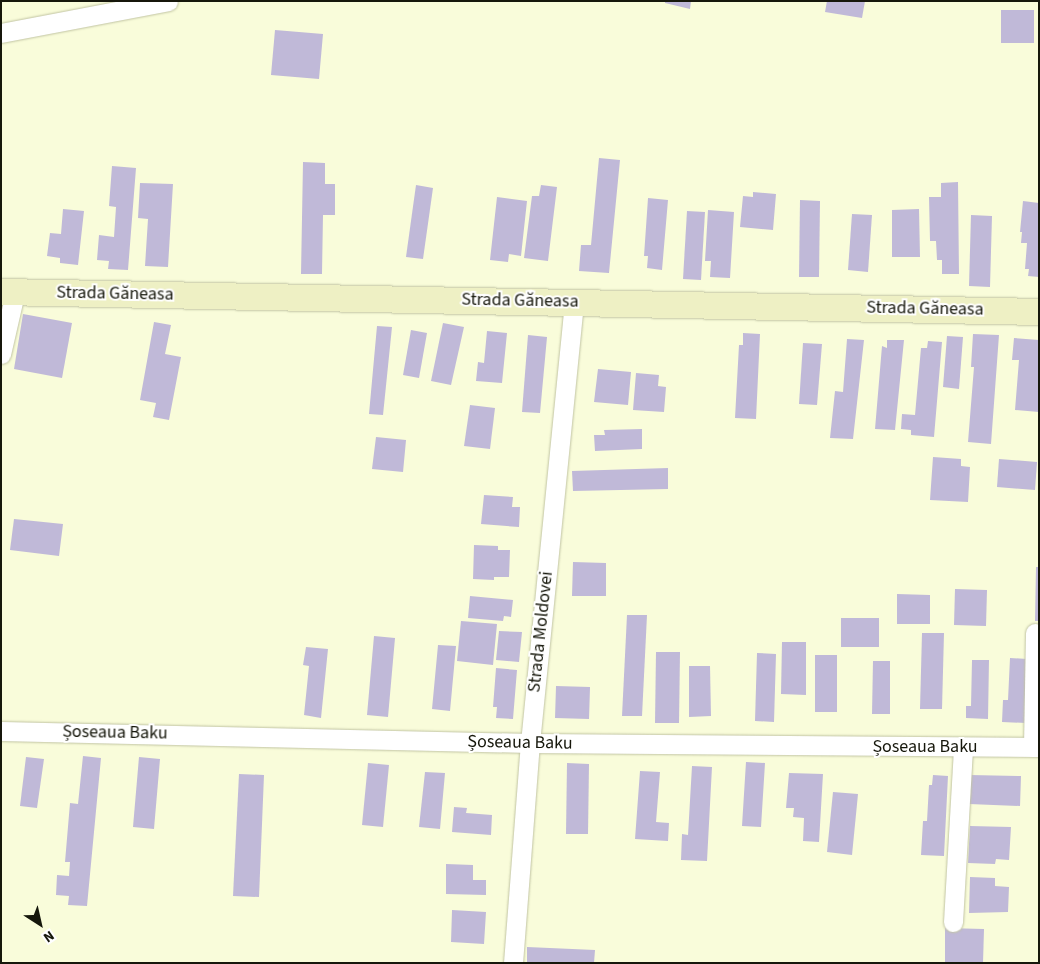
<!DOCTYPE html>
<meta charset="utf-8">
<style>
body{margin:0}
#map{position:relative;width:1040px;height:964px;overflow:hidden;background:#f9fcda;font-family:"Source Sans 3",sans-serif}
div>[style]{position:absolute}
.building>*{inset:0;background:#c0b9d8}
.roads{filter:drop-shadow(0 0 1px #c1c4a3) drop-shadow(0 0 1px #c1c4a3)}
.minor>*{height:19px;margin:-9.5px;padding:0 9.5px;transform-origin:9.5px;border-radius:9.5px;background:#fff}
.secondary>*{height:26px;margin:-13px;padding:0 13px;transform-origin:13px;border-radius:13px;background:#eef0c4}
span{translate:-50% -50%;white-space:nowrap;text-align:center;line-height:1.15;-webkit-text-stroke:4px #fff;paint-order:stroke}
.street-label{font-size:18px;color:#16170b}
.frame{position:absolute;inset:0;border:2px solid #16170b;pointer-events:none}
.north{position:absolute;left:15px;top:899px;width:50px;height:50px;-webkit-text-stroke:4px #fff;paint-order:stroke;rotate:145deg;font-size:14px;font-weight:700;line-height:20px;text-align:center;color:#16170b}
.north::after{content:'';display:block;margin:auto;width:18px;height:22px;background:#16170b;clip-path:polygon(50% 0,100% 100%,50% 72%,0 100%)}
</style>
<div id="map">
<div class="building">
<div style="clip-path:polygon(665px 1px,691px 1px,690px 9px,665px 3px)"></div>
<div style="clip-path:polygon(827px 1px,865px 1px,862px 18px,825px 12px)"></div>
<div style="clip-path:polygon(1001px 10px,1034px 10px,1034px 43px,1001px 43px)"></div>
<div style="clip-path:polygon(275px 30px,323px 34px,319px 79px,271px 75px)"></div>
<div style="clip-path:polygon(599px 158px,620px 160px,609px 273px,579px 271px,581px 245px,591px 245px)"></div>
<div style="clip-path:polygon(303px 162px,325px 163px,325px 184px,335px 184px,335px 215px,323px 215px,322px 274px,301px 274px)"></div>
<div style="clip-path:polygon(112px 166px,136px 168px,128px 270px,108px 269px,109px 261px,97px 260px,99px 235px,114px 237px,116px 207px,109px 206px)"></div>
<div style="clip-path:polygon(958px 182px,959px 274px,942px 274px,942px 260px,937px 260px,936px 241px,930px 241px,929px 197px,941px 197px,941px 183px)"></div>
<div style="clip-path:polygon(140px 183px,173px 184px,168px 267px,145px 266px,148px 219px,138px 218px)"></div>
<div style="clip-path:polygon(416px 185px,433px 188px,423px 259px,406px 257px)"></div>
<div style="clip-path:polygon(541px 185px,557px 187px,548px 261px,524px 258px,532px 196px,539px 196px)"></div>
<div style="clip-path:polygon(753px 192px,776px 194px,773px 230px,740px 227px,743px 196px,753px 197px)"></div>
<div style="clip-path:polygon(497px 197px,527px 201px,521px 256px,509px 254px,508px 262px,490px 260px)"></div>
<div style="clip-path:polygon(648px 198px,668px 200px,662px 270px,647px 268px,648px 256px,644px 256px)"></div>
<div style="clip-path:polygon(800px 200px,820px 201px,819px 277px,799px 277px)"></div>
<div style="clip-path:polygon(1023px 201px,1039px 203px,1039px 277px,1028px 276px,1029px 269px,1025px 269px,1027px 243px,1021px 243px,1022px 232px,1020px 232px)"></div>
<div style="clip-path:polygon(63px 209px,84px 211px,78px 265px,60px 263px,60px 258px,47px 256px,50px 233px,61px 234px)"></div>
<div style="clip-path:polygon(919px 209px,920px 257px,892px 257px,892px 210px)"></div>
<div style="clip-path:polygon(708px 210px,734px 212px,730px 278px,710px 277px,711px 261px,705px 261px)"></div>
<div style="clip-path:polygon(687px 211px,705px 212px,701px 280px,683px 279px)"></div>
<div style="clip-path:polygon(852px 214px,872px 215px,868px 272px,848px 270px)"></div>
<div style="clip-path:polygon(971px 215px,992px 216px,990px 287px,969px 286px)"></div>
<div style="clip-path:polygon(23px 314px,72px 323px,62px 378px,14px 369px)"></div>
<div style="clip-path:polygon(154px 322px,171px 325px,165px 354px,181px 357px,169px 420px,153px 417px,156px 403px,140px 400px)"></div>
<div style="clip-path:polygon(443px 323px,464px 327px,451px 385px,431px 381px)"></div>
<div style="clip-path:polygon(377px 326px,392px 327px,383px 415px,369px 414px)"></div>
<div style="clip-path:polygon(411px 330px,427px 333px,419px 378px,403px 375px)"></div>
<div style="clip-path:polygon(487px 331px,507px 333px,502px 383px,476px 381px,478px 362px,484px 363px)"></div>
<div style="clip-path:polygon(743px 333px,760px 334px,756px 419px,735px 418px,739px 345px,743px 345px)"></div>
<div style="clip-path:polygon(973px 334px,999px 335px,991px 444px,968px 442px,974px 367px,971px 367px)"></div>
<div style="clip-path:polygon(528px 335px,547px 337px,540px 413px,522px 412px)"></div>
<div style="clip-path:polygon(947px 336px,963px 337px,959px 389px,943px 387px)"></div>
<div style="clip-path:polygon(1014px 338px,1039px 340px,1039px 412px,1015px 410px,1019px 360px,1012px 360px)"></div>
<div style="clip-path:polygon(847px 339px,864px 340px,853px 439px,830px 438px,835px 391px,843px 392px)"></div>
<div style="clip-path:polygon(887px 340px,904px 340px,895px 430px,875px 429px,882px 346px,887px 348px)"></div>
<div style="clip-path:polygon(928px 341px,942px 342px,934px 437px,911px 435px,911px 430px,901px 429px,902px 414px,915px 415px,921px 348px,927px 348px)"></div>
<div style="clip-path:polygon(803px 343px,822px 344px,817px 405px,799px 404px)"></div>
<div style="clip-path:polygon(598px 369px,631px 372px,628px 405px,594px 402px)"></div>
<div style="clip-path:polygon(636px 373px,659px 375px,658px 386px,666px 387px,664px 412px,633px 410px)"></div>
<div style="clip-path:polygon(470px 405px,495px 408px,490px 449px,464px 446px)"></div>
<div style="clip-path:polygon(642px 429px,642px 449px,595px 451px,594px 435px,605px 435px,604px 430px)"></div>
<div style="clip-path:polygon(376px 437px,406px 440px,403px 472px,372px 469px)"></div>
<div style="clip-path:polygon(933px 457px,961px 459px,961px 466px,970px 467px,968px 502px,930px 500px)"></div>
<div style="clip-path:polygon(999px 459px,1037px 462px,1035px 490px,997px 487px)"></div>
<div style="clip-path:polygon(668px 468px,668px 489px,573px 491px,572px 471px)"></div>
<div style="clip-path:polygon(484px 495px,513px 497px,512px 507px,520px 507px,519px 527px,481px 524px)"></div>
<div style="clip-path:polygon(14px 519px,63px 524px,59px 556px,10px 550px)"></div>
<div style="clip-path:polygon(474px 545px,498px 546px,498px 550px,510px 550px,509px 577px,494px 577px,494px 580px,473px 579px)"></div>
<div style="clip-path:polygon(573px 562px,606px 563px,606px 596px,572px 596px)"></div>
<div style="clip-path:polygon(1036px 567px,1039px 567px,1039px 621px,1035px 621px)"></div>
<div style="clip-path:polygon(955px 589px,987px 590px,986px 626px,954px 625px)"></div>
<div style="clip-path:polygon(897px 594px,930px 595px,930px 624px,897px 624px)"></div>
<div style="clip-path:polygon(470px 596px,513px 600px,511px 617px,504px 616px,503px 621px,468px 618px)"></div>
<div style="clip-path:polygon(627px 615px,647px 615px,642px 716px,622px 716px)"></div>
<div style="clip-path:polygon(841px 618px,879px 618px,879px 647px,841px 647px)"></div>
<div style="clip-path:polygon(461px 621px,497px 624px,493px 665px,457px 661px)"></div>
<div style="clip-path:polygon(499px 631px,522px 632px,519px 662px,496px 660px)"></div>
<div style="clip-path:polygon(922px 633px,944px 633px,942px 709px,920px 709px)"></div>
<div style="clip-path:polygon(374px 636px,395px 638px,388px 717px,367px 715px)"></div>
<div style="clip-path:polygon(782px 642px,806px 642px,806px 695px,781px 694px)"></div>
<div style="clip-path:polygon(438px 645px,456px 646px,450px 711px,432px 709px)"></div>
<div style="clip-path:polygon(306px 647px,328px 649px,321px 718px,304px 715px,309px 666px,303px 665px)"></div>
<div style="clip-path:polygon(656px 652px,680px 652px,679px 723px,655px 723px)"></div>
<div style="clip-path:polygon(757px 653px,776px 654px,774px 722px,755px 721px)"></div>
<div style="clip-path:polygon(815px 655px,837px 655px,837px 712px,815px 712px)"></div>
<div style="clip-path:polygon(1010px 658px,1027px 659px,1026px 723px,1002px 722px,1003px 700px,1008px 700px)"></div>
<div style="clip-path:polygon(972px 660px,989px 660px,988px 719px,966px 718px,966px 706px,971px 706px)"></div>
<div style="clip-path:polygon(873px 661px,890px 661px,890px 714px,872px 714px)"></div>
<div style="clip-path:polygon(689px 666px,710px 666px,711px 716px,689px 717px)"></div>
<div style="clip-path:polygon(496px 668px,517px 670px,513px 719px,496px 718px,497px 707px,493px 707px)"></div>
<div style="clip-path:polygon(556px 686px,590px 687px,589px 719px,555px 718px)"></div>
<div style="clip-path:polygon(83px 756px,101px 758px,87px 906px,68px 905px,69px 896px,56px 895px,57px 875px,69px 876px,70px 862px,65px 862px,70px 803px,78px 804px)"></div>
<div style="clip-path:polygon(26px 757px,44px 759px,37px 808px,20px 806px)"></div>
<div style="clip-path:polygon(139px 757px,160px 759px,154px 829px,133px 827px)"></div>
<div style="clip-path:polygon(746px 762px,765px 763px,761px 827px,742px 826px)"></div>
<div style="clip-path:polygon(368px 763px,389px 765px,383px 827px,362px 825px)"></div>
<div style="clip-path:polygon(567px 763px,589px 764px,588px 834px,566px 834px)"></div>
<div style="clip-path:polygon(692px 766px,712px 767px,707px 861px,681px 860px,682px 834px,688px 835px)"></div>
<div style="clip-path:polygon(640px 771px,660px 772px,656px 822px,669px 823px,668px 841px,635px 839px)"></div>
<div style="clip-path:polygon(425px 772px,445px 773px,440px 829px,419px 827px)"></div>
<div style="clip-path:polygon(789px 773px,823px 774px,819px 842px,803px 841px,804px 818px,793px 817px,794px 808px,786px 808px)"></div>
<div style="clip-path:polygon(239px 774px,264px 775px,259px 897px,233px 896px)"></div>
<div style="clip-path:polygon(933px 775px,948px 776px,944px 856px,921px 855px,923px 821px,927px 821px,929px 785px,932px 785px)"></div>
<div style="clip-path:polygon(970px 775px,1021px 776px,1020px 806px,969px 804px)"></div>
<div style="clip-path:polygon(833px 792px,858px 794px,852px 855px,827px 852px)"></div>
<div style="clip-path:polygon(454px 807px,467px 808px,466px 813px,492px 815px,491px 835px,452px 832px)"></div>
<div style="clip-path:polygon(970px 826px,1011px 827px,1009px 860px,996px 859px,995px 864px,968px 863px)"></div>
<div style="clip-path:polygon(446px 864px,473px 865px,473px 880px,486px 880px,486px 895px,446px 894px)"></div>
<div style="clip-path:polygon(970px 877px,995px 878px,995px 886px,1009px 887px,1008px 912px,969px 913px)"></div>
<div style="clip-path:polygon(452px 910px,486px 912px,484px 944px,451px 942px)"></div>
<div style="clip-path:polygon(945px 928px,984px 929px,983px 963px,945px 963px)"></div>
<div style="clip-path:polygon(527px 947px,595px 950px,594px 963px,527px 963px)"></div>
</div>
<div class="roads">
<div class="minor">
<div style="left:1px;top:33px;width:170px;rotate:-10.8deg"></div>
<div style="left:1px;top:354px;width:63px;rotate:-77.1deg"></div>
<div style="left:1px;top:731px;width:529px;rotate:1.3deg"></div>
<div style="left:530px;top:743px;width:509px;rotate:0.45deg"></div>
<div style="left:1033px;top:747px;width:114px;rotate:-89deg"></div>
<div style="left:953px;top:922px;width:175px;rotate:-86.7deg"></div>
<div style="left:513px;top:963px;width:221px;rotate:-85.6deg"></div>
<div style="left:530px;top:743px;width:443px;rotate:-84.3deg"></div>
</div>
<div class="secondary">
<div style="left:1px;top:292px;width:1038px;rotate:1.1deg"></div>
</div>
</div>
<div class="street-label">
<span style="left:115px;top:294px;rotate:1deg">Strada Găneasa</span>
<span style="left:520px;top:301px;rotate:1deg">Strada Găneasa</span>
<span style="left:925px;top:309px;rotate:1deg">Strada Găneasa</span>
<span style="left:541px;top:632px;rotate:-84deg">Strada Moldovei</span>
<span style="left:115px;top:733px;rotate:1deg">Șoseaua Baku</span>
<span style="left:520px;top:743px;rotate:1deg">Șoseaua Baku</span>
<span style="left:925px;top:747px">Șoseaua Baku</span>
</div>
<div class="frame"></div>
<div class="north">N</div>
</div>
